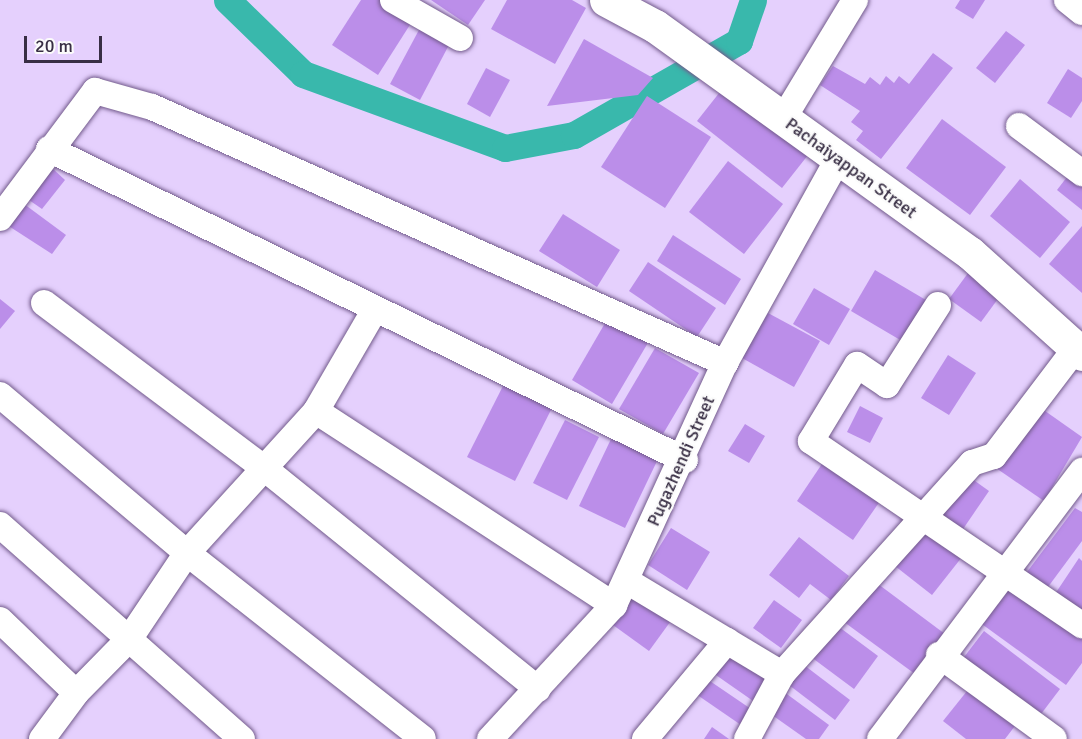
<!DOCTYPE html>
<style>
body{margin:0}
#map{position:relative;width:1082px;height:739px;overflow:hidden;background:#e5d0fd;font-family:Signika,sans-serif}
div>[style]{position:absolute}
.canal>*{height:27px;margin:-13.5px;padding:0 13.5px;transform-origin:13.5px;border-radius:13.5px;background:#39b8ac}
.building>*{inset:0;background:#bb8ee9}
.roads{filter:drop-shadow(0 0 2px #725a8b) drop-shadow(0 0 2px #725a8b)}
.street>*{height:26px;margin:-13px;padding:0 13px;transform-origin:13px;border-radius:13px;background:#fff}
.secondary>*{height:33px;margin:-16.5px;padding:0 16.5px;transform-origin:16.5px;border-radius:16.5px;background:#fff}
span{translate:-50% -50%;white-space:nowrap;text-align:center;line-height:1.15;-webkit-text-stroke:4.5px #fbfbfb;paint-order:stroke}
.street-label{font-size:18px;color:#382e44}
.scale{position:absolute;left:24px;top:36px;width:78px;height:27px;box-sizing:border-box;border:3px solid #382e44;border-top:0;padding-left:8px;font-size:18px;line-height:21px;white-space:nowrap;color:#382e44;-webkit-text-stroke:4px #fbfbfb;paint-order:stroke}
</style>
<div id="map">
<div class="canal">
<div style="left:227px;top:0;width:106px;rotate:44.2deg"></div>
<div style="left:303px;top:74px;width:215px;rotate:20.1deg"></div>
<div style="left:505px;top:148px;width:70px;rotate:-10.7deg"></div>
<div style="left:574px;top:135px;width:190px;rotate:-29.7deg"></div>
<div style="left:739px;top:41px;width:43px;rotate:-71.1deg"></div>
</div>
<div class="building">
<div style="clip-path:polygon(361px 0,382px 0,413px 20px,378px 75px,332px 45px)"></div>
<div style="clip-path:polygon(431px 0,485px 0,468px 25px)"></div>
<div style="clip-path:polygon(507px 0,572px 0,586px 8px,555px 64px,491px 29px)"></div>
<div style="clip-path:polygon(960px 0,985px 0,973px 19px,955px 8px)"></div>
<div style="clip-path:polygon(420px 28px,450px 43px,420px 100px,390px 84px)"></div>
<div style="clip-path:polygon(1006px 31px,1025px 45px,995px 83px,976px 68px)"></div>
<div style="clip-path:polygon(584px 39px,653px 78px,638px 95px,547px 106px)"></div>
<div style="clip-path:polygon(933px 53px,953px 68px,881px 159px,856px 140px,863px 131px,851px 122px,860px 111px,820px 85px,833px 66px,865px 84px,870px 77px,880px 85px,886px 76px,894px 83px,899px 76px,909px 84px)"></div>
<div style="clip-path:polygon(486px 68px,510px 80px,490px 117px,467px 104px)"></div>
<div style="clip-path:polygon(1068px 69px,1082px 78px,1082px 101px,1071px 118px,1047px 103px)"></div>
<div style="clip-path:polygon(727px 83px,812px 150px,782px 188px,697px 121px)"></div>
<div style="clip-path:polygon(647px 96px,711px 137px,665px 208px,601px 167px)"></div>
<div style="clip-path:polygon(942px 119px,1006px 167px,970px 215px,906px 168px)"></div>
<div style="clip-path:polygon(728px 161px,783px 204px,744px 254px,689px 212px)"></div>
<div style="clip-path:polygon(52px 168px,65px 180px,42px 209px,29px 200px)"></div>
<div style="clip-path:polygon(1070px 173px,1082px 183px,1082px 210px,1057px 190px)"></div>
<div style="clip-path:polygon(1020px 179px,1070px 222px,1040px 258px,990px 216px)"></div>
<div style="clip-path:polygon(20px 201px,66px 235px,52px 254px,4px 223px)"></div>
<div style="clip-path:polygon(563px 214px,620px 250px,597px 287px,539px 251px)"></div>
<div style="clip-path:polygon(1082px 226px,1082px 293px,1049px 264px)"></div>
<div style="clip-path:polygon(673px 235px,741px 279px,725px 305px,657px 261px)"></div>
<div style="clip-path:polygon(648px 262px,716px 308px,697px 337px,629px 291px)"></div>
<div style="clip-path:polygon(971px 269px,1003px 292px,981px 322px,949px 299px)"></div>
<div style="clip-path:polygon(875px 270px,931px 303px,907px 344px,851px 311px)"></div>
<div style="clip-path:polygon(814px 288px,850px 309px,829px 345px,793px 324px)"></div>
<div style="clip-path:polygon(0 299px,15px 311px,0 329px)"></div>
<div style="clip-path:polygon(768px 313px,820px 341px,794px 387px,742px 358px)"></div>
<div style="clip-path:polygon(608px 318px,649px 341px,612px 404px,572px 380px)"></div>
<div style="clip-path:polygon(655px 348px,699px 373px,663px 434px,619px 409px)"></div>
<div style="clip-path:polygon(948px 355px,976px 373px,949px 415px,921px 398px)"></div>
<div style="clip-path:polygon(505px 382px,553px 406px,515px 481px,467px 457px)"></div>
<div style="clip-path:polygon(860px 406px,883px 418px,870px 443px,847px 432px)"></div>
<div style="clip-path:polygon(1038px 406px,1082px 437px,1044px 501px,996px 468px)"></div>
<div style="clip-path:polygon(565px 420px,599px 437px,567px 500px,533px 483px)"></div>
<div style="clip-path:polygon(745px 424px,765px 436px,749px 463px,728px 451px)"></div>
<div style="clip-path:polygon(612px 437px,658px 459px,625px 528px,579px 506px)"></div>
<div style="clip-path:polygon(828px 455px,885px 494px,853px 540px,797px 501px)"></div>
<div style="clip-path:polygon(968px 476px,989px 491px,961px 532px,939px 516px)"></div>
<div style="clip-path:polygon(1075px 508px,1082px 512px,1082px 541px,1045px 591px,1024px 576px)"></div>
<div style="clip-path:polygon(671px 528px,710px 552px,687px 590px,648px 565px)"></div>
<div style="clip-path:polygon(925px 528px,962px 557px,932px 595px,895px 566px)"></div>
<div style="clip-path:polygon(799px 537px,849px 576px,831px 600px,810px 584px,799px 598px,769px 575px)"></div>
<div style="clip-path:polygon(1079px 558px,1082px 561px,1082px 617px,1053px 597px)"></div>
<div style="clip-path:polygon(870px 578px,945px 634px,915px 674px,840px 619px)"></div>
<div style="clip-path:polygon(1009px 581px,1082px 634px,1082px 663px,1066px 685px,979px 622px)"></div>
<div style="clip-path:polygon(637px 592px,673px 618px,649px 651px,613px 625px)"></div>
<div style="clip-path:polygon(774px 600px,802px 620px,781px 648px,753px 628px)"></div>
<div style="clip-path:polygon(831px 621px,878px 656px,854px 689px,807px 654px)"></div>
<div style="clip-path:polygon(984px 631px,1060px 689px,1035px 722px,958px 665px)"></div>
<div style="clip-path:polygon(730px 648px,773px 678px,756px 703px,713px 673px)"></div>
<div style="clip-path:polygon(796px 659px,850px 700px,835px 720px,781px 679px)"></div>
<div style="clip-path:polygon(704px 677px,751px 709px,741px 725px,693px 692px)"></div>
<div style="clip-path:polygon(971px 686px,1018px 722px,1005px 739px,966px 739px,943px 721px)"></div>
<div style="clip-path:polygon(780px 689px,829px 725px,819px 739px,806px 739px,765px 710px)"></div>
<div style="clip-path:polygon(712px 727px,729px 739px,704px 739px)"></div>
</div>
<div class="roads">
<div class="street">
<div style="left:393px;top:0;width:77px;rotate:29.6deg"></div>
<div style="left:1067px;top:0;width:19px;rotate:39deg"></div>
<div style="left:783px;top:119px;width:139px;rotate:-58.8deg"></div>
<div style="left:1019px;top:126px;width:79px;rotate:36.7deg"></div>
<div style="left:49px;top:149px;width:708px;rotate:26.06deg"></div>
<div style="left:0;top:218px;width:159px;rotate:-53.2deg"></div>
<div style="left:95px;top:91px;width:59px;rotate:15.7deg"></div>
<div style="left:152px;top:107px;width:628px;rotate:24.07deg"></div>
<div style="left:44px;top:303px;width:275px;rotate:36.9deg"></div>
<div style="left:264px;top:468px;width:352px;rotate:38.9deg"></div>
<div style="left:938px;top:305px;width:95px;rotate:122.5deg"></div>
<div style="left:887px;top:385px;width:36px;rotate:-146deg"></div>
<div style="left:857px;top:365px;width:89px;rotate:121.2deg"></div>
<div style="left:811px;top:441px;width:328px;rotate:34.2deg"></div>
<div style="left:0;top:395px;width:245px;rotate:40.2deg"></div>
<div style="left:187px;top:553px;width:300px;rotate:38.2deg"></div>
<div style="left:316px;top:411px;width:356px;rotate:33.1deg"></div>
<div style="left:0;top:525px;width:323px;rotate:41.5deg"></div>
<div style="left:627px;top:581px;width:181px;rotate:31deg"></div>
<div style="left:0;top:620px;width:105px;rotate:43.8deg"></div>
<div style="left:939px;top:655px;width:142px;rotate:36.1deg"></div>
<div style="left:42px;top:739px;width:57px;rotate:-53.5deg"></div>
<div style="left:76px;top:693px;width:77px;rotate:-45.5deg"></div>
<div style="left:130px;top:638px;width:102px;rotate:-56.2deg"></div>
<div style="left:187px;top:553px;width:192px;rotate:-47.7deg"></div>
<div style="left:316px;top:411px;width:116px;rotate:-59.9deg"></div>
<div style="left:490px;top:739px;width:183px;rotate:-47.2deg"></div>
<div style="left:614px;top:605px;width:266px;rotate:-65.4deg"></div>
<div style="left:725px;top:363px;width:233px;rotate:-61deg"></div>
<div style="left:645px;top:739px;width:128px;rotate:-50.1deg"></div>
<div style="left:747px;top:739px;width:74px;rotate:-61.7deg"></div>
<div style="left:782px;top:674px;width:284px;rotate:-48deg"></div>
<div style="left:972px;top:463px;width:23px;rotate:-18deg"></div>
<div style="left:994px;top:456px;width:136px;rotate:-52.8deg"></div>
<div style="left:880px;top:739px;width:336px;rotate:-53deg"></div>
</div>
<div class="secondary">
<div style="left:606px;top:0;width:55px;rotate:28deg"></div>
<div style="left:655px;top:26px;width:388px;rotate:35.8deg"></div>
<div style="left:970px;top:253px;width:151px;rotate:42deg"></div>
</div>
</div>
<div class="street-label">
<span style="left:851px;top:168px;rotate:36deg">Pachaiyappan Street</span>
<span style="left:681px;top:461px;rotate:-66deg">Pugazhendi Street</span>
</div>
<div class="scale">20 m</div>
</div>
